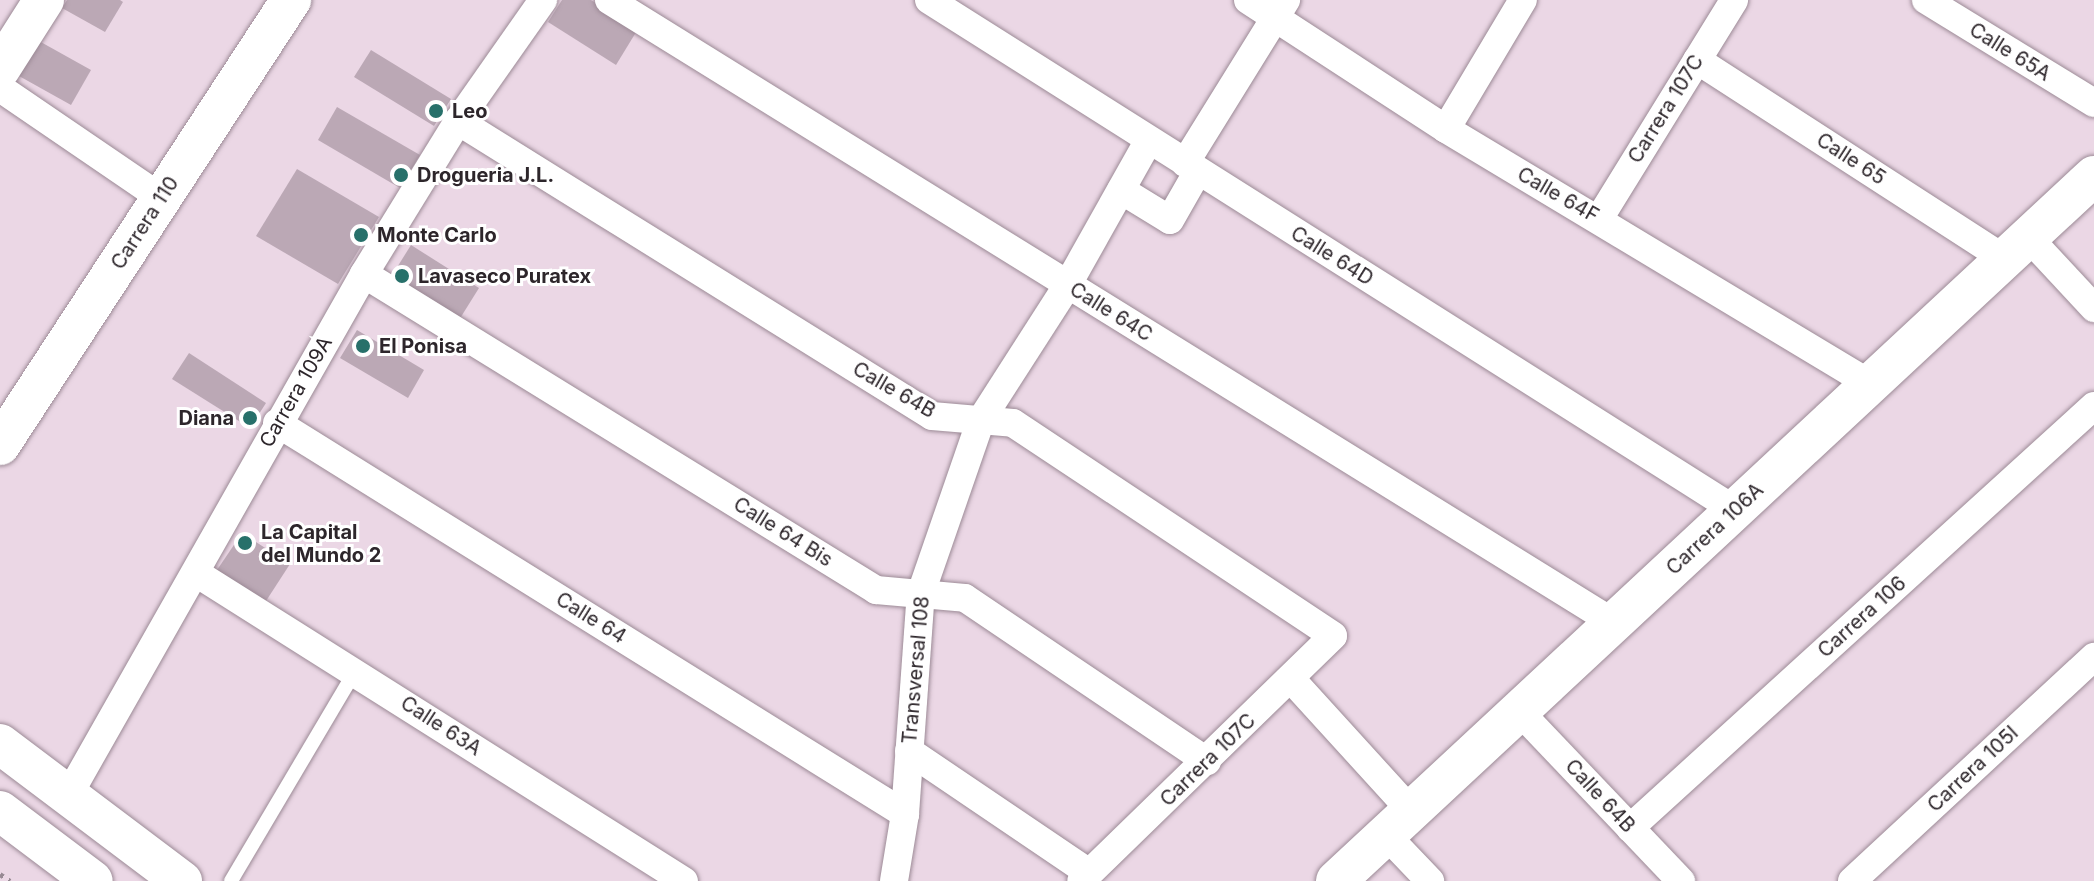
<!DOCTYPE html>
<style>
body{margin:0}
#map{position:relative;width:2094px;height:881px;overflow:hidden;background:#ebd7e5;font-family:Inter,sans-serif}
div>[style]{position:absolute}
.building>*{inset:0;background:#bba8b5}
.path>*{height:5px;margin-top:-2.5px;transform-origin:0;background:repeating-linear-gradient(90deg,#978993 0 4px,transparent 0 10px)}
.roads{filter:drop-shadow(0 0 2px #9c8a96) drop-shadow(0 0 2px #9c8a96)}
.lane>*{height:14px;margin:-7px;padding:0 7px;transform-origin:7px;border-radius:7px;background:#fff}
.street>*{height:28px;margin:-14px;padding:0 14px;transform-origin:14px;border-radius:14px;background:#fff}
.secondary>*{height:40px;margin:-20px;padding:0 20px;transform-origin:20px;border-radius:20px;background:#fff}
.dots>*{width:22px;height:22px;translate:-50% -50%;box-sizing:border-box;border:4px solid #fff;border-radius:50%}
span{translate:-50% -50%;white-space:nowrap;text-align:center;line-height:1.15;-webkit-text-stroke:6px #fff;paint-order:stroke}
.street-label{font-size:20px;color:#2d262b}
.poi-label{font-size:20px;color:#2d262b;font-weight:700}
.left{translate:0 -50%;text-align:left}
.right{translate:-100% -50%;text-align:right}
</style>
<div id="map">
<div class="building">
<div style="clip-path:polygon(67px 0,120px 0,123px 2px,105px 32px,62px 8px)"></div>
<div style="clip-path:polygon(562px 0,591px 0,638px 29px,616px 65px,548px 22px)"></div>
<div style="clip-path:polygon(39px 41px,91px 70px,71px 105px,19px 76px)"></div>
<div style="clip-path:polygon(371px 50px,451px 99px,434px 126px,354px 77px)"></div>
<div style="clip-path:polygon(337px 107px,420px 155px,400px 188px,318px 140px)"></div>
<div style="clip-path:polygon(297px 169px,379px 217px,338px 284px,256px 236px)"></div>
<div style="clip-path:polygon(411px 245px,479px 288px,459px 320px,391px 277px)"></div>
<div style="clip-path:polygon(357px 330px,424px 370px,408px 398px,340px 358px)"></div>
<div style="clip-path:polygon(189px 353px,266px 403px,250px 428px,172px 379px)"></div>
<div style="clip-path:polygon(242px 533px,290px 564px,266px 601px,217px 570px)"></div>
</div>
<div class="path">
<div style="left:0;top:874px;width:12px;rotate:35deg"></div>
</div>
<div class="roads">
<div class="lane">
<div style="left:231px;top:881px;width:244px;rotate:-59.4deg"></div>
</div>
<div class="street">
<div style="left:609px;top:0;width:1182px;rotate:31.79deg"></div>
<div style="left:929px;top:0;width:954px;rotate:32.32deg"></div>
<div style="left:1248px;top:0;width:236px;rotate:33.1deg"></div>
<div style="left:1446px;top:129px;width:496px;rotate:31deg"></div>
<div style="left:1926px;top:0;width:197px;rotate:31.5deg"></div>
<div style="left:1697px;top:60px;width:367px;rotate:32.9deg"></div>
<div style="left:0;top:88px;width:195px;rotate:34.3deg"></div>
<div style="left:458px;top:121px;width:558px;rotate:31.9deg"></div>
<div style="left:932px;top:416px;width:81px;rotate:4.9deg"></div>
<div style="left:1013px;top:423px;width:384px;rotate:33.6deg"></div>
<div style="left:1333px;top:636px;width:351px;rotate:135.8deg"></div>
<div style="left:1446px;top:129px;width:150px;rotate:-59.2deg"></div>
<div style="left:1185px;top:163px;width:192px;rotate:-58.2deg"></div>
<div style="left:1121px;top:190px;width:57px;rotate:31.5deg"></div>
<div style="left:1170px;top:220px;width:56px;rotate:-60.3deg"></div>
<div style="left:1599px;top:219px;width:257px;rotate:-58.3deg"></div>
<div style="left:2028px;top:237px;width:97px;rotate:47.1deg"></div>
<div style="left:364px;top:274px;width:602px;rotate:31.68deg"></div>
<div style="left:876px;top:590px;width:89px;rotate:5.1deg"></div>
<div style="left:965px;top:598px;width:292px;rotate:34deg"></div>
<div style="left:277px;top:423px;width:740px;rotate:31.91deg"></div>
<div style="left:196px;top:573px;width:577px;rotate:32.26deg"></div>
<div style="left:1292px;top:680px;width:177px;rotate:47.7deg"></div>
<div style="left:1519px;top:711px;width:235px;rotate:46.4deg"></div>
<div style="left:909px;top:751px;width:217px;rotate:34.1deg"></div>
<div style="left:68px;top:796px;width:600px;rotate:-60.44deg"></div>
<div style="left:364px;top:274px;width:180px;rotate:-58.4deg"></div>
<div style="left:458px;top:121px;width:148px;rotate:-54.9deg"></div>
<div style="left:1630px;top:828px;width:627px;rotate:-42.29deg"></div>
<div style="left:1386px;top:835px;width:64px;rotate:46.3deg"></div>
<div style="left:894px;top:881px;width:68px;rotate:-80.7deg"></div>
<div style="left:905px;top:814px;width:222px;rotate:-85.9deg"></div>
<div style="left:921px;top:593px;width:183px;rotate:-70.9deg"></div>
<div style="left:981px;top:420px;width:159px;rotate:-57.3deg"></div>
<div style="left:1067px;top:286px;width:167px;rotate:-60.7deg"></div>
<div style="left:1852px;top:881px;width:330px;rotate:-42.8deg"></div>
</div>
<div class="secondary">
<div style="left:0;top:69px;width:82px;rotate:-57.5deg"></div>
<div style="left:0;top:445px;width:532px;rotate:-56.82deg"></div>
<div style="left:0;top:744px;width:228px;rotate:37deg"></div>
<div style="left:0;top:811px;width:116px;rotate:37deg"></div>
<div style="left:1336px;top:881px;width:1035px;rotate:-42.93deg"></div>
</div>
</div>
<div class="dots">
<div style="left:436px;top:111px;background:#27706a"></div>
<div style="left:401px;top:175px;background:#27706a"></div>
<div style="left:361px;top:235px;background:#27706a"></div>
<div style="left:402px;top:276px;background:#27706a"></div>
<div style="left:363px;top:346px;background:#27706a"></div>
<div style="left:250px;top:418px;background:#27706a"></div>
<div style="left:245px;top:543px;background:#27706a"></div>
</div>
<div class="street-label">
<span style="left:2010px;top:52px;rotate:32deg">Calle 65A</span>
<span style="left:1666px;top:109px;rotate:-58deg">Carrera 107C</span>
<span style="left:1851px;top:159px;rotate:33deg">Calle 65</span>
<span style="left:1558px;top:195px;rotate:30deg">Calle 64F</span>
<span style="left:145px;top:223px;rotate:-57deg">Carrera 110</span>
<span style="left:1332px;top:256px;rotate:32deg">Calle 64D</span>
<span style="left:1111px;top:312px;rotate:32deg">Calle 64C</span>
<span style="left:894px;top:390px;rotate:30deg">Calle 64B</span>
<span style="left:296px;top:392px;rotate:-60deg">Carrera 109A</span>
<span style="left:1715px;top:529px;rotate:-43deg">Carrera 106A</span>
<span style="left:783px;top:532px;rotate:32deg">Calle 64 Bis</span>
<span style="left:1862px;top:617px;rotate:-42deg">Carrera 106</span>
<span style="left:591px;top:618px;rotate:32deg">Calle 64</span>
<span style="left:916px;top:670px;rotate:-85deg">Transversal 108</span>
<span style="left:441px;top:726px;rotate:33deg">Calle 63A</span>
<span style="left:1208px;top:760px;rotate:-44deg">Carrera 107C</span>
<span style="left:1973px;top:769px;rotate:-43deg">Carrera 105I</span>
<span style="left:1600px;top:796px;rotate:47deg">Calle 64B</span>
</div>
<div class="poi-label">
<span class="left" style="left:452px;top:111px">Leo</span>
<span class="left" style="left:417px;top:175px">Drogueria J.L.</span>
<span class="left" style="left:377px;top:235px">Monte Carlo</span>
<span class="left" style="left:418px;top:276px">Lavaseco Puratex</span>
<span class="left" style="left:379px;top:346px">El Ponisa</span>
<span class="right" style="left:234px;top:418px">Diana</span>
<span class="left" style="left:261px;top:544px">La Capital<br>del Mundo 2</span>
</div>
</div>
